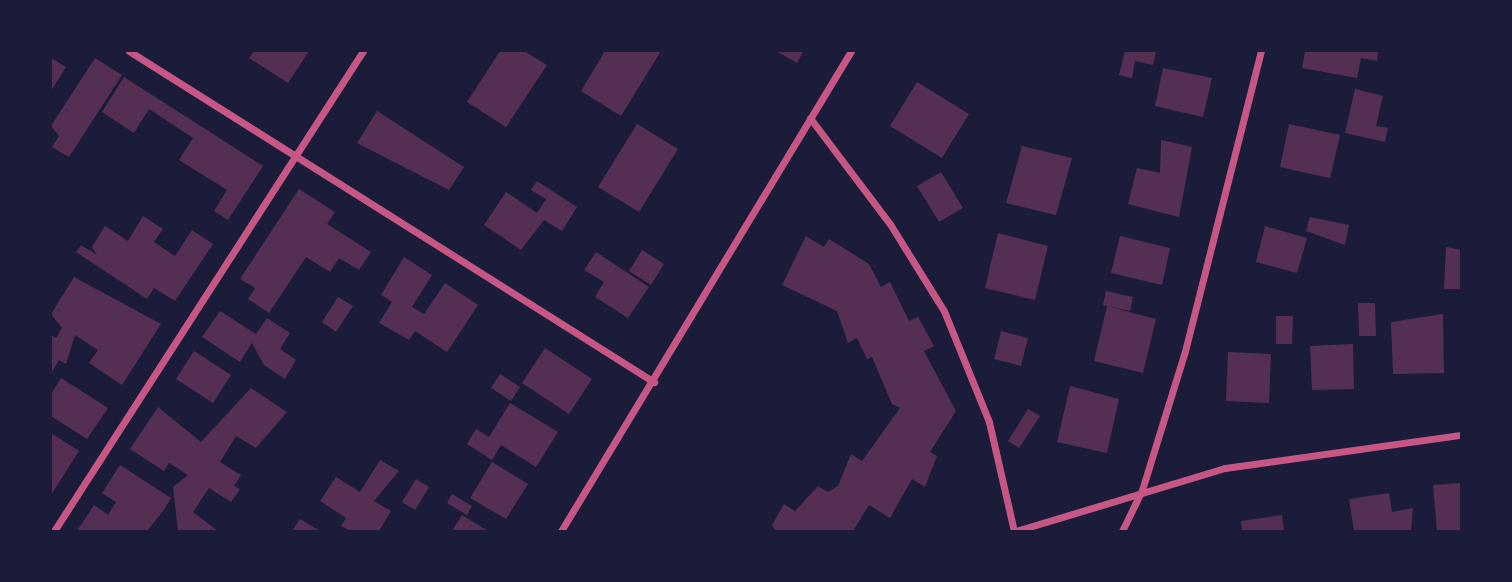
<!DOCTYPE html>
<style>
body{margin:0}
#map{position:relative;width:1512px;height:582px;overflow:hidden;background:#1b1b3a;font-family:"Libre Baskerville",serif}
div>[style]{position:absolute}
.building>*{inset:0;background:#542f53}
.minor>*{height:7px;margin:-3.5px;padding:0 3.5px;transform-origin:3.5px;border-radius:3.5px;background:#c65784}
span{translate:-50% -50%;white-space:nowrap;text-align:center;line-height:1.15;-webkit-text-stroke:7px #1b1b3a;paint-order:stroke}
.frame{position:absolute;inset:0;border:52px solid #1b1b3a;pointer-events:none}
</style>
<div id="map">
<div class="building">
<div style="clip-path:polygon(254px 51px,309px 51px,288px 83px,249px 58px)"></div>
<div style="clip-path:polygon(500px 51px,524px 51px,547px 65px,506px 127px,467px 102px)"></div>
<div style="clip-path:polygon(605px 51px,661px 51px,621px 116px,581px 91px)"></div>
<div style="clip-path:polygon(776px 51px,802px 51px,803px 52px,797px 63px)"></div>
<div style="clip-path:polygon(1125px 51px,1156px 51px,1153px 65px,1135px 61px,1132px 78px,1119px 75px)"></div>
<div style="clip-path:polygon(1305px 51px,1378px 51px,1377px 61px,1361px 58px,1357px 78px,1302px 68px)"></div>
<div style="clip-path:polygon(51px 58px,66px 67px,51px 91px)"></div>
<div style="clip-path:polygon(95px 58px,122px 75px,69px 157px,52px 147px,59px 136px,51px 126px)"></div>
<div style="clip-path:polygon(1163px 68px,1212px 78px,1203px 117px,1155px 106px)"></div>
<div style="clip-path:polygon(124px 77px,263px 166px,228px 220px,214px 211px,227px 190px,179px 160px,193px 138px,149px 109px,134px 133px,102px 112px)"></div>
<div style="clip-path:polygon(917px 82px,969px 114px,942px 158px,890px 126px)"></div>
<div style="clip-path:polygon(1355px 89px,1383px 96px,1376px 126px,1388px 128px,1385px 142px,1345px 133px)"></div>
<div style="clip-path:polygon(377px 111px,464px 167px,449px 190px,357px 143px)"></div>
<div style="clip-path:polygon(637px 124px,678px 149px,639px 212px,598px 187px)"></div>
<div style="clip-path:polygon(1289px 124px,1340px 135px,1330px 178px,1280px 167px)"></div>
<div style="clip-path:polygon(1161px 140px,1192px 147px,1179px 217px,1128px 204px,1137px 168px,1160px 173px)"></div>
<div style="clip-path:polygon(1022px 146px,1072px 158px,1056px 215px,1006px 203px)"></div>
<div style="clip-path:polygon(941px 172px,963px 208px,939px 222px,917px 186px)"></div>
<div style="clip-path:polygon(537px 181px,577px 207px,562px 231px,544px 220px,521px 250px,484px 225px,506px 192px,537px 213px,546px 199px,531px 190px)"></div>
<div style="clip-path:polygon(299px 189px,335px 212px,327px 224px,371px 252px,359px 270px,339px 258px,330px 272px,306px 257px,269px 313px,248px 299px,255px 288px,240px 279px)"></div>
<div style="clip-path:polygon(143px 216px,163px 229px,154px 242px,175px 256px,192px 230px,213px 244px,175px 301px,154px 288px,147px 299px,76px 252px,81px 245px,97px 255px,92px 247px,105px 226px,128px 241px)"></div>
<div style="clip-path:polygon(1310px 217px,1349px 225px,1345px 245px,1306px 231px)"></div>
<div style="clip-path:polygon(1265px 226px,1307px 238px,1297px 273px,1256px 262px)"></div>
<div style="clip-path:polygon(998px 233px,1048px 246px,1035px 300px,985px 288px)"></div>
<div style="clip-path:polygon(806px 236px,824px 247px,829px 239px,869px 264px,881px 287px,890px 282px,909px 321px,918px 317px,934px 346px,924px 351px,956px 411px,930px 452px,937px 456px,925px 487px,912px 479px,890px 518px,869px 505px,853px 531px,776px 531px,772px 525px,784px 504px,795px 511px,818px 486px,828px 492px,838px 486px,851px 454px,862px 461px,900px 408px,892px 404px,872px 357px,867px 359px,857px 338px,848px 343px,837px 311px,782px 285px)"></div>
<div style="clip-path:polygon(1120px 236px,1170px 248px,1162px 285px,1111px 273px)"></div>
<div style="clip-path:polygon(1446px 247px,1461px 250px,1461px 289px,1444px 289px)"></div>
<div style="clip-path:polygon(642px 250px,664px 264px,651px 285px,629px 271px)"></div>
<div style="clip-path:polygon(596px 252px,649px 287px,628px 318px,595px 297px,604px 282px,584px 270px)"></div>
<div style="clip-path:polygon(404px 257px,432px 275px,412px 307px,424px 314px,445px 283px,478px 305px,447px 352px,415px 331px,409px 340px,379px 323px,392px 302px,381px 295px)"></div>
<div style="clip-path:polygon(74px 277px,161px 324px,122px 385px,89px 363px,98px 350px,75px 335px,66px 364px,59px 360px,51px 373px,51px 335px,56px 338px,62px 328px,51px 314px)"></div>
<div style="clip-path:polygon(1106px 291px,1133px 297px,1130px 311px,1103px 305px)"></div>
<div style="clip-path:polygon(338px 297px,353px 306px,336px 332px,322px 322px)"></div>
<div style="clip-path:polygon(1358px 303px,1375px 303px,1376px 336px,1359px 336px)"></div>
<div style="clip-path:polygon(1107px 306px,1156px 319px,1143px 373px,1094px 361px)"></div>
<div style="clip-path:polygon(220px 311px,256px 334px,267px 318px,290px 333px,280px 349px,296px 360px,285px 379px,264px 365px,252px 343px,240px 362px,202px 337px)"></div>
<div style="clip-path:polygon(1443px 314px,1444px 373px,1393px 374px,1391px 322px)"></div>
<div style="clip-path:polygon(1276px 316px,1293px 316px,1292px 344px,1276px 344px)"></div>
<div style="clip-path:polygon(1001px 331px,1028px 338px,1021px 366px,994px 359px)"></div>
<div style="clip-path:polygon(1353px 344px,1354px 389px,1312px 390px,1310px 346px)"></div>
<div style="clip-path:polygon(545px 348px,592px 379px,569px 414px,522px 383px)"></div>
<div style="clip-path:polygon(194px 351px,231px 375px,213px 403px,176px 379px)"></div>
<div style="clip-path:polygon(1228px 352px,1271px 354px,1269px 403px,1226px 401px)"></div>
<div style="clip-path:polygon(500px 374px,520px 387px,511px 401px,491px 388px)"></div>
<div style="clip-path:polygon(61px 378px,108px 408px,87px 439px,51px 416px,51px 394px)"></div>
<div style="clip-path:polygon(1070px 386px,1119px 399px,1107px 453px,1057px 442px)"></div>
<div style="clip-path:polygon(251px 388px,287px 412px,256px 448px,236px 436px,220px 462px,241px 475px,234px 486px,240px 489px,231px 502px,209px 488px,193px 512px,218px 531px,178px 531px,173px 487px,188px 475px,169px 463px,164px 471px,130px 449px,158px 407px,201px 442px)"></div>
<div style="clip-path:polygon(510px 403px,558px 432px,536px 467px,501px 445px,492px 460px,467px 444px,476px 429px,489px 437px)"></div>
<div style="clip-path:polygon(1028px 409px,1040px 416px,1019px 448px,1008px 441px)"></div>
<div style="clip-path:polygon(51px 433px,79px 451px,51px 495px)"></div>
<div style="clip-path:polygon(380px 460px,399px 471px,374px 501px,391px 511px,379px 531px,350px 531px,341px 526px,346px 518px,320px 501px,336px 477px,360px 492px)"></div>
<div style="clip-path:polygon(492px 462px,528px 484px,506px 519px,470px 498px)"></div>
<div style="clip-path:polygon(120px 465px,171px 498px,163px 511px,147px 531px,77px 531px,94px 505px,108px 515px,116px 502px,102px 493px)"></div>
<div style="clip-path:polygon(416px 479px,429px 487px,415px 510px,402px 502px)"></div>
<div style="clip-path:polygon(1461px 483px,1461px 531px,1437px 531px,1433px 485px)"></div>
<div style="clip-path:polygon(1389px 493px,1392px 512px,1413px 508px,1411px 531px,1354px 531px,1349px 499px)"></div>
<div style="clip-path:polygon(452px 494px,472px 506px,467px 515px,447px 503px)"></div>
<div style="clip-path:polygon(462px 515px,488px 531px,452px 531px)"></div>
<div style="clip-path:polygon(1282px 515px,1284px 531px,1242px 531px,1241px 521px)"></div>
<div style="clip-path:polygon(300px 519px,320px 531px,292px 531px)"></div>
</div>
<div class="minor">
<div style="left:129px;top:51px;width:621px;rotate:32.23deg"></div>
<div style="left:810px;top:118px;width:133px;rotate:53deg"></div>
<div style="left:890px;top:224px;width:102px;rotate:58.2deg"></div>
<div style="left:944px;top:311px;width:120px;rotate:67.9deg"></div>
<div style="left:989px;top:422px;width:112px;rotate:77.1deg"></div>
<div style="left:54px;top:531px;width:571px;rotate:-57.23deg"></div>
<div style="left:561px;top:531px;width:561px;rotate:-58.86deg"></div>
<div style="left:1016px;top:531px;width:218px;rotate:-16.8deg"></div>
<div style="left:1225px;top:468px;width:238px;rotate:-8deg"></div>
<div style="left:1122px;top:531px;width:46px;rotate:-64deg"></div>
<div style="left:1142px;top:490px;width:145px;rotate:-72.8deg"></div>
<div style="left:1185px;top:351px;width:309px;rotate:-75.8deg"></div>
</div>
<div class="frame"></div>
</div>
